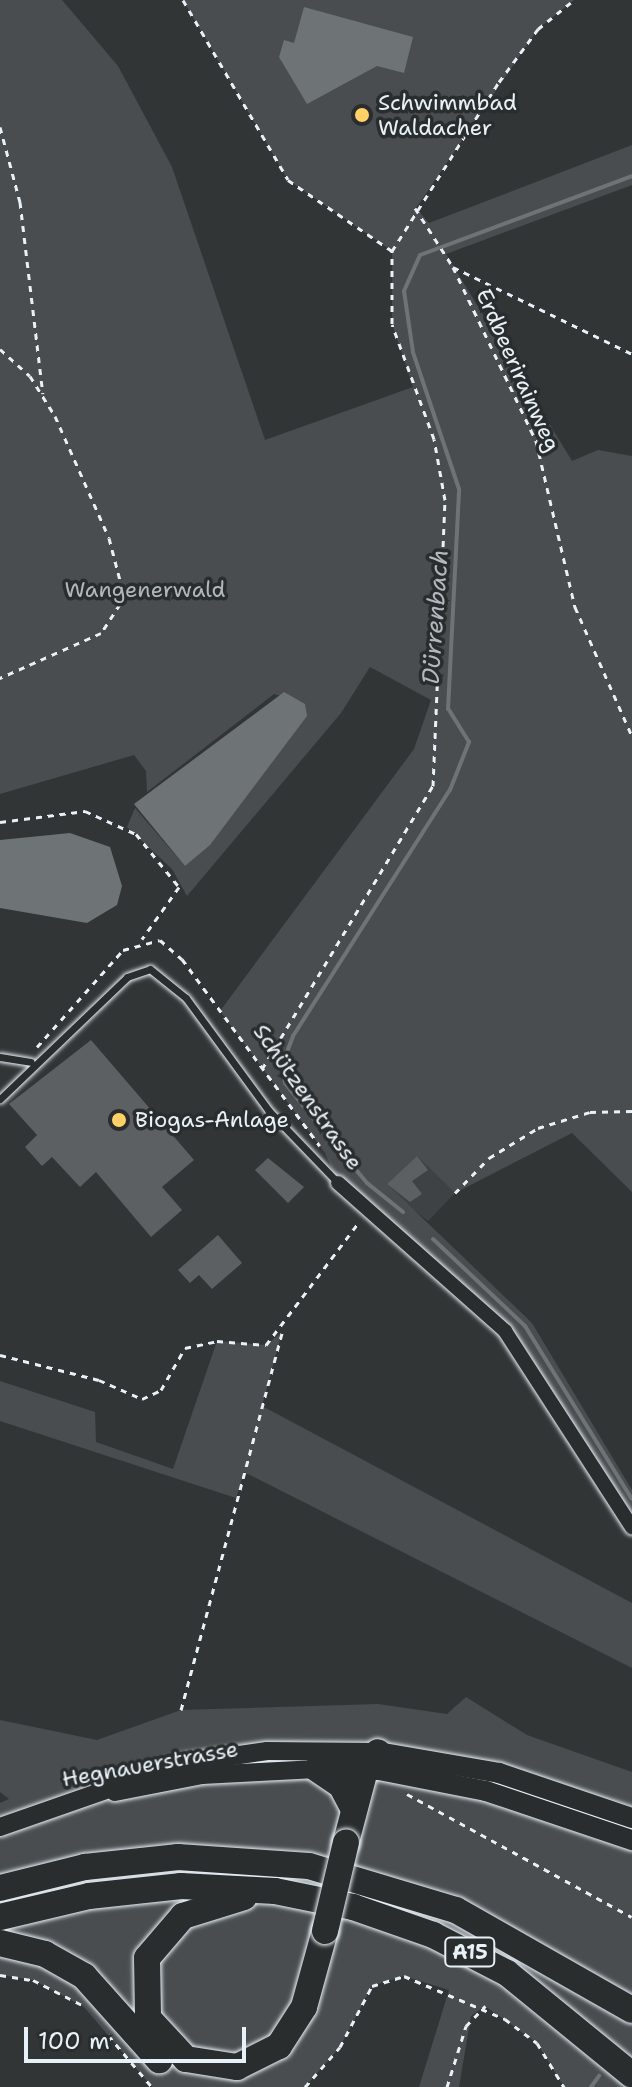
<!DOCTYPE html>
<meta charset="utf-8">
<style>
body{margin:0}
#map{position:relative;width:632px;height:2087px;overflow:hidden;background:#323536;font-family:"Shantell Sans",sans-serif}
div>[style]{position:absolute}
.built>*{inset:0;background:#3f4244}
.green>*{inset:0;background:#494d4f}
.water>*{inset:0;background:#6e7376}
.stream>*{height:4px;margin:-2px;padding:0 2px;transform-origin:2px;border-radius:2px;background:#6e7376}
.building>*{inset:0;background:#5c6063}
.path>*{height:3px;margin-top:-1.5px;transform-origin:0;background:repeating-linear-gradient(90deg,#e8f1f8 0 6px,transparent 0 12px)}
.roads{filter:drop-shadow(0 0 2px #e8f1f8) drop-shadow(0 0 2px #e8f1f8)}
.service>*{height:7px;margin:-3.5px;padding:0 3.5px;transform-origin:3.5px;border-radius:3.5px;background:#2a2d2e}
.minor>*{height:14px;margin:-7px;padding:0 7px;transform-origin:7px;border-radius:7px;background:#2a2d2e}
.tertiary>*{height:18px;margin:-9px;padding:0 9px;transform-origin:9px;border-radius:9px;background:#2a2d2e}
.secondary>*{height:20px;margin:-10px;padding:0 10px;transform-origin:10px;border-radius:10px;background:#2a2d2e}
.motorway>*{height:26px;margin:-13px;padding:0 13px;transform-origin:13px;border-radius:13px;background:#2a2d2e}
.bridges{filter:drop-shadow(0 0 2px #e8f1f8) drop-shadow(0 0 2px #e8f1f8)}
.motorway-bridge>*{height:26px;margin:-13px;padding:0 13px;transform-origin:13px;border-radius:13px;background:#2a2d2e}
.dots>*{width:22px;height:22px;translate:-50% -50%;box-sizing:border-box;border:4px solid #2a2d2e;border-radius:50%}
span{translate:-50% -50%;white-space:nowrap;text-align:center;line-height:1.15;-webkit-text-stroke:7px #2a2d2e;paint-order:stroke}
.shield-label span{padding:2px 6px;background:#2a2d2e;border:2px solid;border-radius:6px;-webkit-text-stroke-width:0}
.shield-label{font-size:20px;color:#e8f1f8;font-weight:700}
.poi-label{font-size:22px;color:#e8f1f8}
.left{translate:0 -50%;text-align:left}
.street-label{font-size:22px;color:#e8f1f8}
.park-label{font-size:22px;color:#b0b8bd}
.water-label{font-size:24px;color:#b1b8be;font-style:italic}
.scale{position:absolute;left:24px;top:2027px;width:222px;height:36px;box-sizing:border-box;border:4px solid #e8f1f8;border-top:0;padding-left:10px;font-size:24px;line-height:28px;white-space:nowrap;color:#e8f1f8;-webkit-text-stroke:6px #2a2d2e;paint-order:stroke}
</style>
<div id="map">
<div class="built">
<div style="clip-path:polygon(342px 1075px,408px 1162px,417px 1156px,455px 1193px,428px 1221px,394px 1194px,317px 1092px)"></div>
</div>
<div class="green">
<div style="clip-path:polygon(0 0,62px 0,118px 66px,172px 167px,265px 440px,413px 387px,392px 324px,392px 251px,288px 180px,183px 0,574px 0,538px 29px,416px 208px,429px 223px,632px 145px,632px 185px,446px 254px,572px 461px,598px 450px,632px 456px,632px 1192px,572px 1133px,455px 1193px,417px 1156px,387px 1184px,532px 1323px,632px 1490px,632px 1527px,532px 1366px,338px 1183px,325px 1153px,220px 1011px,414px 749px,431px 700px,370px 667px,341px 713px,187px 896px,172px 869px,127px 827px,135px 808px,185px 866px,248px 793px,302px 702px,274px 694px,147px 792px,146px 771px,134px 755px,0 794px)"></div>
<div style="clip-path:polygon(282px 1332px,262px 1406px,632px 1603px,632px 1668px,244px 1472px,236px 1498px,0 1421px,0 1381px,95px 1412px,96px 1442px,173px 1469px,217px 1341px,266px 1345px)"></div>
<div style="clip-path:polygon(466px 1697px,527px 1735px,632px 1772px,632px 2087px,564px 2087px,537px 2043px,485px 2006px,471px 2016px,459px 2087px,419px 2087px,449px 1990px,404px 1976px,372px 1986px,340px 2047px,305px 2087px,152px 2087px,84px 2007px,33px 1980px,0 1975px,0 1803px,9px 1799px,0 1792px,0 1720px,97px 1740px,181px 1710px,378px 1704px,447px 1714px)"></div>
</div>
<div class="water">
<div style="clip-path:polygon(304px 7px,413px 37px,404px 73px,377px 66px,307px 104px,279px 57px,284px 40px,294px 43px)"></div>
<div style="clip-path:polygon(284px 692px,305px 704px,307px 716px,210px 845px,185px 866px,134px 804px)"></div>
<div style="clip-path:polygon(70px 833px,110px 847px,122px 886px,117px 905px,87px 923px,0 908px,0 840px)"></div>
</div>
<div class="stream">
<div style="left:403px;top:1212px;width:46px;rotate:-141.1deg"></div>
<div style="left:367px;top:1183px;width:78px;rotate:-129.8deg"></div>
<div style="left:317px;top:1123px;width:51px;rotate:-128.7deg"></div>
<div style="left:285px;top:1083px;width:18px;rotate:-99deg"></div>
<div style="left:282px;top:1065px;width:31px;rotate:-69deg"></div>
<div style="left:293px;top:1036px;width:292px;rotate:-57.5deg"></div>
<div style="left:450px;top:790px;width:52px;rotate:-68.4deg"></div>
<div style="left:469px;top:742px;width:39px;rotate:-122deg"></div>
<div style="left:448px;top:709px;width:220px;rotate:-87.1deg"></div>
<div style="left:459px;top:489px;width:145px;rotate:-108.6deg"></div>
<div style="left:413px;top:352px;width:62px;rotate:-98.4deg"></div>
<div style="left:404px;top:291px;width:39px;rotate:-66deg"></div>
<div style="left:420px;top:255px;width:226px;rotate:-20.4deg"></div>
<div style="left:433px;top:1239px;width:127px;rotate:43.4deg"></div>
<div style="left:525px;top:1326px;width:203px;rotate:58.3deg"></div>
<div style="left:591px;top:2087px;width:14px;rotate:-54deg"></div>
</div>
<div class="building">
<div style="clip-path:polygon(91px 1040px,194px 1160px,162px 1187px,182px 1210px,151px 1237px,96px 1172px,80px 1187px,52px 1157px,42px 1166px,25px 1147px,37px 1135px,9px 1104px)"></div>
<div style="clip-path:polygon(417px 1156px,428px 1170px,412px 1181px,422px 1194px,410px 1202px,387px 1184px)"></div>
<div style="clip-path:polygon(268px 1158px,304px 1187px,288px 1203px,255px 1170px)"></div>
<div style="clip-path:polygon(218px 1235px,242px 1263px,212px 1289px,199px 1275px,190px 1283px,178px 1270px)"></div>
</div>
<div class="path">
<div style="left:183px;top:0;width:208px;rotate:59.7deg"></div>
<div style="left:288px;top:180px;width:126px;rotate:34.3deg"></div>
<div style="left:0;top:127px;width:78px;rotate:75.1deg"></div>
<div style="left:20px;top:202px;width:193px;rotate:83.2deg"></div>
<div style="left:415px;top:208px;width:70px;rotate:57.2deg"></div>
<div style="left:453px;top:267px;width:193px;rotate:64.5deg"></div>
<div style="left:536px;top:441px;width:171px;rotate:76.8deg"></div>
<div style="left:575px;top:607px;width:141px;rotate:66.2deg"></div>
<div style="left:453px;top:267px;width:199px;rotate:25.9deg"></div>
<div style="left:0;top:349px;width:40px;rotate:42deg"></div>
<div style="left:30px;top:376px;width:47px;rotate:58deg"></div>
<div style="left:55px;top:416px;width:133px;rotate:66.1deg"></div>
<div style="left:109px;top:538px;width:48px;rotate:75.4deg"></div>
<div style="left:121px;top:584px;width:20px;rotate:93deg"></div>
<div style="left:120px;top:604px;width:35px;rotate:123deg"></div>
<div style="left:101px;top:633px;width:111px;rotate:156deg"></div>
<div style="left:0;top:822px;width:86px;rotate:-7.4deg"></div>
<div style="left:85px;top:811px;width:56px;rotate:24.3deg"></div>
<div style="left:136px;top:834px;width:68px;rotate:50.9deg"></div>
<div style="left:179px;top:887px;width:64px;rotate:125.4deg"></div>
<div style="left:37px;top:1047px;width:130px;rotate:-48.4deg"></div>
<div style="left:123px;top:950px;width:38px;rotate:-15deg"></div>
<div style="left:160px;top:940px;width:29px;rotate:41deg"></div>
<div style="left:182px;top:959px;width:232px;rotate:53.6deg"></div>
<div style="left:262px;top:1069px;width:331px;rotate:-58.9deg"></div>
<div style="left:433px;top:786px;width:286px;rotate:-87.6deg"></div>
<div style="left:445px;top:500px;width:62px;rotate:-100.2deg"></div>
<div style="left:434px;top:439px;width:122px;rotate:-110.1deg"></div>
<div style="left:392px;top:324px;width:73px;rotate:-90deg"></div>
<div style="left:392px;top:251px;width:200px;rotate:-57.7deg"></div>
<div style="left:499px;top:82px;width:66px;rotate:-53.7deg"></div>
<div style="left:538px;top:29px;width:46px;rotate:-38.9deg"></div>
<div style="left:455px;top:1193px;width:49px;rotate:-45.8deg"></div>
<div style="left:489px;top:1158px;width:57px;rotate:-31.5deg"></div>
<div style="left:538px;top:1128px;width:54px;rotate:-17.1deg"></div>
<div style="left:590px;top:1112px;width:42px;rotate:-1.4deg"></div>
<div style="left:0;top:1355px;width:102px;rotate:14.2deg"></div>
<div style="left:99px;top:1380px;width:47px;rotate:23.8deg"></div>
<div style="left:142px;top:1399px;width:21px;rotate:-25deg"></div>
<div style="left:161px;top:1390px;width:48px;rotate:-60.3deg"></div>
<div style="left:185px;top:1348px;width:33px;rotate:-12deg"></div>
<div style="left:217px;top:1341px;width:49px;rotate:4.7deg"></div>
<div style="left:266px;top:1345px;width:154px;rotate:-52.9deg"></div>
<div style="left:181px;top:1710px;width:391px;rotate:-75deg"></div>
<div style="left:407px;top:1794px;width:256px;rotate:28.7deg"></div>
<div style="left:0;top:1975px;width:33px;rotate:9deg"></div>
<div style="left:33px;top:1980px;width:55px;rotate:27deg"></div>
<div style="left:108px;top:2035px;width:68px;rotate:49.8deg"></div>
<div style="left:305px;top:2087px;width:53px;rotate:-48.8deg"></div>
<div style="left:340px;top:2047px;width:69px;rotate:-62.3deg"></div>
<div style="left:372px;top:1986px;width:34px;rotate:-17deg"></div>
<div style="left:404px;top:1976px;width:110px;rotate:23.1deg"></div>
<div style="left:505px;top:2019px;width:40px;rotate:37deg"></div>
<div style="left:537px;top:2043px;width:52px;rotate:58.5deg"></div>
<div style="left:447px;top:2087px;width:64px;rotate:-72.7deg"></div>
<div style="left:466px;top:2026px;width:28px;rotate:-46deg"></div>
</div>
<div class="roads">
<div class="service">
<div style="left:0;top:1057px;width:31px;rotate:9deg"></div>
<div style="left:0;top:1099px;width:176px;rotate:-43.8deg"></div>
<div style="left:127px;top:977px;width:24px;rotate:-19deg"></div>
<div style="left:150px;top:969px;width:46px;rotate:38.9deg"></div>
<div style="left:186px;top:998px;width:140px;rotate:53.7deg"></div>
<div style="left:269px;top:1111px;width:100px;rotate:46.2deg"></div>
</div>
<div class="minor">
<div style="left:338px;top:1183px;width:223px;rotate:41.5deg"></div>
<div style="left:505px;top:1331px;width:234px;rotate:57.1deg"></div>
</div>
<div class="tertiary">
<div style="left:115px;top:1792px;width:89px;rotate:-11.1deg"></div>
<div style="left:202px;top:1775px;width:115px;rotate:-3deg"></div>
<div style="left:0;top:1827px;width:195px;rotate:-19.2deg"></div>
<div style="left:184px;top:1763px;width:84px;rotate:-8.2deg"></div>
<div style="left:267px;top:1751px;width:111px;rotate:0.5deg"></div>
</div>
<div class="secondary">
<div style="left:378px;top:1752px;width:123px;rotate:9.8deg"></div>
<div style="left:499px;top:1773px;width:140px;rotate:18.7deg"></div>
<div style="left:317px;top:1769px;width:62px;rotate:0.9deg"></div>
<div style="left:379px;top:1770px;width:109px;rotate:11.1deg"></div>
<div style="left:486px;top:1791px;width:154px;rotate:18.6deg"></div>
</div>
<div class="motorway">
<div style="left:317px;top:1769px;width:29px;rotate:34deg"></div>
<div style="left:341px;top:1785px;width:27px;rotate:62deg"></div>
<div style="left:346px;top:1842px;width:74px;rotate:-75.2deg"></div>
<div style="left:365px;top:1770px;width:22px;rotate:-54deg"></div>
<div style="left:0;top:1888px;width:88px;rotate:-13.9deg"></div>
<div style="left:85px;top:1867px;width:94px;rotate:-6.1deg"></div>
<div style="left:178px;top:1857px;width:131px;rotate:3.9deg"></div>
<div style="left:309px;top:1866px;width:153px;rotate:16.7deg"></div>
<div style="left:456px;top:1910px;width:202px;rotate:29.6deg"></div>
<div style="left:244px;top:1897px;width:64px;rotate:162.7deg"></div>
<div style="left:183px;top:1916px;width:55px;rotate:130.6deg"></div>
<div style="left:147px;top:1958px;width:60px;rotate:89deg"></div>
<div style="left:148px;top:2018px;width:56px;rotate:47.2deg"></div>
<div style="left:186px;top:2059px;width:52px;rotate:8.9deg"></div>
<div style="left:237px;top:2067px;width:47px;rotate:-26.6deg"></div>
<div style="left:279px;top:2046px;width:46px;rotate:-57.3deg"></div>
<div style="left:304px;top:2007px;width:79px;rotate:-74.6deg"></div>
<div style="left:0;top:1917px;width:91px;rotate:-13.3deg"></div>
<div style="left:89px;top:1896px;width:93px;rotate:-6.2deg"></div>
<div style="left:181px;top:1886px;width:94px;rotate:3deg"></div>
<div style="left:275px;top:1891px;width:80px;rotate:11.6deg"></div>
<div style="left:353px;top:1907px;width:85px;rotate:19.3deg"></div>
<div style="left:433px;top:1935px;width:83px;rotate:27.2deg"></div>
<div style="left:507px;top:1973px;width:161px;rotate:39.2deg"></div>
<div style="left:0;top:1943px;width:46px;rotate:13.7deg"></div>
<div style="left:45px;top:1954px;width:45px;rotate:29.4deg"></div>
<div style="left:84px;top:1976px;width:113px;rotate:48.2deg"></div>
</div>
</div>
<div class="bridges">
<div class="motorway-bridge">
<div style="left:325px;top:1931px;width:91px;rotate:-76.7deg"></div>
</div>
</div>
<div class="dots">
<div style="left:362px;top:115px;background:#ffd166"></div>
<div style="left:119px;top:1120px;background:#ffd166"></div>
</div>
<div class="shield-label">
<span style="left:470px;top:1952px">A15</span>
</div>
<div class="poi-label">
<span class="left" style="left:378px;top:115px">Schwimmbad<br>Waldacher</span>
<span class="left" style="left:135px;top:1120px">Biogas-Anlage</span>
</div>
<div class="street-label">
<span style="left:518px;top:370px;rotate:66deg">Erdbeerirainweg</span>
<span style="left:308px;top:1097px;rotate:55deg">Schützenstrasse</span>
<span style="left:150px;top:1764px;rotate:-10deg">Hegnauerstrasse</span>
</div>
<div class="park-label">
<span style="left:145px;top:590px">Wangenerwald</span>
</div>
<div class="water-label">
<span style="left:436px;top:617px;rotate:-86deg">Dürrenbach</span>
</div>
<div class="scale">100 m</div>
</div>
